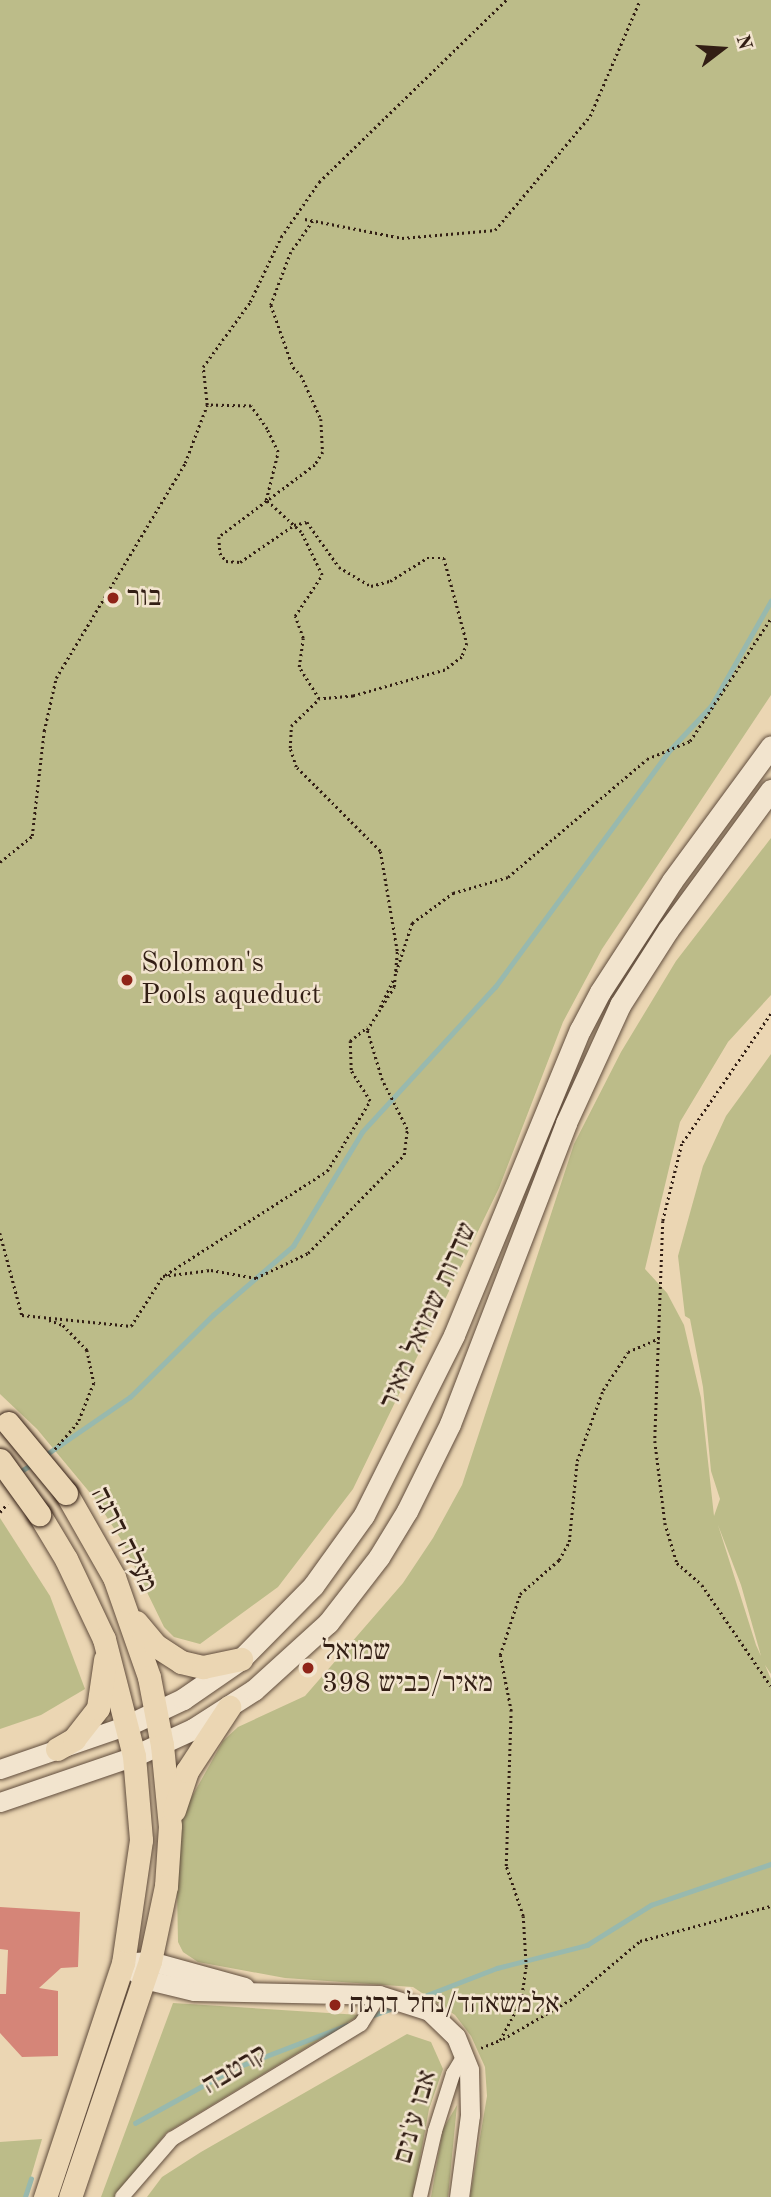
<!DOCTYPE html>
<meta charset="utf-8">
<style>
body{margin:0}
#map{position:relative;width:771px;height:2197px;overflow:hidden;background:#ebd6b3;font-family:"Old Standard TT","Frank Ruhl Libre",serif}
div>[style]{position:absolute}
.green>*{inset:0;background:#bcbc89}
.stream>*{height:4.5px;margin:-2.25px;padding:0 2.25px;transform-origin:2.25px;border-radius:2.25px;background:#98b9ae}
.building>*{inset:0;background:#d58578}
.path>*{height:2.5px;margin-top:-1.25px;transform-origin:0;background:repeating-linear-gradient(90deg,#321e14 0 2px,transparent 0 5.5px)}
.roads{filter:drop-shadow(0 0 2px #604c3c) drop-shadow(0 0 2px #604c3c)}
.minor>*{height:14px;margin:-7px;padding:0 7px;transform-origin:7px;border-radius:7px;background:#f2e4ce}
.tertiary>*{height:19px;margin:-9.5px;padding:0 9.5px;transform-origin:9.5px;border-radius:9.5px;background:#f2e4ce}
.secondary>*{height:21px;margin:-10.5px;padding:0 10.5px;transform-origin:10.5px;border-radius:10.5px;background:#f2e4ce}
.primary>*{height:23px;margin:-11.5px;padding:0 11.5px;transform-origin:11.5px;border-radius:11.5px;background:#ebd6b3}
.bridges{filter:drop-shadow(0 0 2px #321e14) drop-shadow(0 0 2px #321e14)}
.primary-bridge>*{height:23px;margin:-11.5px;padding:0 11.5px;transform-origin:11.5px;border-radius:11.5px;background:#ebd6b3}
.dots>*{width:19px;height:19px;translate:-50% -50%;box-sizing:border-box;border:4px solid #f2e4ce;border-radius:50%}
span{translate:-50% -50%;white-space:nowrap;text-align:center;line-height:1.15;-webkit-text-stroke:5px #f2e4ce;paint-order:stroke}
.poi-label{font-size:28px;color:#321e14}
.left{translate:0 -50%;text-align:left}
.street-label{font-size:28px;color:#321e14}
.north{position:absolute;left:687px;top:14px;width:70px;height:70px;-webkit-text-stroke:5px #f2e4ce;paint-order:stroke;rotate:73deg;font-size:19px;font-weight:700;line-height:28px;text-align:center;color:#321e14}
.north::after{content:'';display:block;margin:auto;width:24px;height:32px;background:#321e14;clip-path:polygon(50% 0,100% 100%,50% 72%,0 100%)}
</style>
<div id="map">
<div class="green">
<div style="clip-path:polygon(0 0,771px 0,771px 695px,602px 949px,563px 1022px,499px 1188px,353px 1489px,278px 1587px,200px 1644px,174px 1637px,164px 1627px,122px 1541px,96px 1500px,37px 1429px,0 1394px)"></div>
<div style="clip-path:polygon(evenodd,771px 838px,771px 995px,728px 1042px,680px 1122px,645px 1269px,667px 1293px,684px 1325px,701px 1398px,714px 1516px,720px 1499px,711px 1471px,703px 1387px,690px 1319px,685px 1316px,678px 1256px,703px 1166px,726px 1116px,771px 1054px,771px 1674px,765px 1665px,771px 1679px,771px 2197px,470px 2197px,487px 2096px,485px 2067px,471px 2036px,455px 2015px,413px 1987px,285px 1978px,198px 1962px,183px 1952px,178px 1942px,176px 1839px,180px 1818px,223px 1741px,238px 1727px,305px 1696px,403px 1583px,433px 1538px,462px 1485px,574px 1144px,621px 1052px,676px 961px,771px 838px,718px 1525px,741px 1585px,761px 1656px,756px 1645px,718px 1525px)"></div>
<div style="clip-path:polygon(0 1518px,50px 1596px,85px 1689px,41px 1715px,0 1729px)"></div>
<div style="clip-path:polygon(173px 2003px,360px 2015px,166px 2133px,117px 2197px,101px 2197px)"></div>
<div style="clip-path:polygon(407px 2034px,431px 2042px,443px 2069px,429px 2109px,413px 2197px,147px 2197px,162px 2177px,201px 2152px)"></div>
<div style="clip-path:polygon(457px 2105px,448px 2197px,431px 2197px,443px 2129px)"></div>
<div style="clip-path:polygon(42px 2139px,25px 2197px,0 2197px,0 2142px)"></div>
</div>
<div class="stream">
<div style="left:44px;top:1456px;width:104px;rotate:-34.5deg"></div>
<div style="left:130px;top:1397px;width:117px;rotate:-44.7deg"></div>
<div style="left:213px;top:1315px;width:106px;rotate:-40.8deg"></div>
<div style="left:293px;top:1246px;width:133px;rotate:-58.8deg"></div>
<div style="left:362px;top:1132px;width:197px;rotate:-47.5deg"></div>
<div style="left:495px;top:987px;width:292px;rotate:-53.6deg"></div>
<div style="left:668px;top:752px;width:63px;rotate:-46.9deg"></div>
<div style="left:711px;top:706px;width:121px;rotate:-60.3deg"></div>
<div style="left:18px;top:1473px;width:19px;rotate:-32deg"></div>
<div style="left:414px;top:2000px;width:89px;rotate:-21.1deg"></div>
<div style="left:497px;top:1968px;width:93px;rotate:-14.3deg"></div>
<div style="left:587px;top:1945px;width:75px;rotate:-32deg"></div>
<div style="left:651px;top:1905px;width:127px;rotate:-18.9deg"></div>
<div style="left:371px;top:2016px;width:27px;rotate:-20deg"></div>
<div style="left:135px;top:2123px;width:114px;rotate:-28.8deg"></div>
<div style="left:235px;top:2068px;width:120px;rotate:-21deg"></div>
<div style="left:25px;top:2197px;width:19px;rotate:-72deg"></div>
</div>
<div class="building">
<div style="clip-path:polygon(0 1907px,80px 1912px,78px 1967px,61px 1968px,39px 1988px,58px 1991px,58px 2056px,22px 2057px,0 2033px,0 1994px,6px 1994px,8px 1950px,0 1949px)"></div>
</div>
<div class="path">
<div style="left:305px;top:219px;width:99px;rotate:11.1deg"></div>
<div style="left:402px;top:238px;width:93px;rotate:-4.9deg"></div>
<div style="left:495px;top:230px;width:148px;rotate:-50.2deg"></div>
<div style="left:590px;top:116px;width:126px;rotate:-66.7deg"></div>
<div style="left:313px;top:221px;width:38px;rotate:125deg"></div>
<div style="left:291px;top:252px;width:57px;rotate:110.7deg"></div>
<div style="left:271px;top:305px;width:66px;rotate:70.5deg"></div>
<div style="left:293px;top:367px;width:11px;rotate:45deg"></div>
<div style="left:301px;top:375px;width:48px;rotate:65.6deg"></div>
<div style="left:321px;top:419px;width:33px;rotate:87deg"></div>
<div style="left:323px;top:452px;width:15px;rotate:122deg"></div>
<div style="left:315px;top:465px;width:120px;rotate:143.1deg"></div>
<div style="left:219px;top:537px;width:16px;rotate:86deg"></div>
<div style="left:220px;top:553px;width:10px;rotate:53deg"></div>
<div style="left:226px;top:561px;width:14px;rotate:4deg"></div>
<div style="left:240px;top:562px;width:65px;rotate:-34.4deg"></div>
<div style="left:294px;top:525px;width:13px;rotate:-13deg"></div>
<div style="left:307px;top:522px;width:55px;rotate:54.6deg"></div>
<div style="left:339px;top:567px;width:37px;rotate:31deg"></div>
<div style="left:371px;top:586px;width:20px;rotate:-15deg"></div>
<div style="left:390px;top:581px;width:44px;rotate:-31.9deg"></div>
<div style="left:427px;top:558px;width:17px"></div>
<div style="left:444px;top:558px;width:88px;rotate:74.9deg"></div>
<div style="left:467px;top:643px;width:15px;rotate:110deg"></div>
<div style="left:462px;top:657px;width:21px;rotate:143deg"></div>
<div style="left:445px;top:670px;width:96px;rotate:164.2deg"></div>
<div style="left:353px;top:696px;width:34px;rotate:175deg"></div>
<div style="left:0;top:862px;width:41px;rotate:-39.1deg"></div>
<div style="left:32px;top:836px;width:106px;rotate:-83.5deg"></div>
<div style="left:44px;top:731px;width:54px;rotate:-77.2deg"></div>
<div style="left:56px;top:678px;width:251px;rotate:-59deg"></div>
<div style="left:185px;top:463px;width:62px;rotate:-69.2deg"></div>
<div style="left:207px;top:405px;width:38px;rotate:-96deg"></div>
<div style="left:203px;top:367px;width:80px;rotate:-54.1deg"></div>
<div style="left:250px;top:302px;width:72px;rotate:-64.5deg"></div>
<div style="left:281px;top:237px;width:67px;rotate:-55.4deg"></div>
<div style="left:319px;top:182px;width:261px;rotate:-44.2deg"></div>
<div style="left:396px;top:972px;width:52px;rotate:-71.9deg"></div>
<div style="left:412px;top:923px;width:51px;rotate:-36.2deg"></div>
<div style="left:453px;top:893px;width:57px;rotate:-16.2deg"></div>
<div style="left:508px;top:877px;width:182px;rotate:-40.3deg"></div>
<div style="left:647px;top:759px;width:47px;rotate:-22.7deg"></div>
<div style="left:690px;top:741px;width:147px;rotate:-56.6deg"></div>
<div style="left:380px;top:1007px;width:32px;rotate:-64deg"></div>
<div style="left:771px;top:1014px;width:158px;rotate:124.4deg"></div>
<div style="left:682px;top:1144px;width:79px;rotate:103.9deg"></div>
<div style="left:663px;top:1221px;width:220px;rotate:92.1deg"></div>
<div style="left:655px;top:1441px;width:83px;rotate:83deg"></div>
<div style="left:665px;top:1523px;width:42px;rotate:73.3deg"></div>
<div style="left:677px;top:1563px;width:33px;rotate:41deg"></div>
<div style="left:702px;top:1585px;width:122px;rotate:55.7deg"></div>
<div style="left:0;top:1233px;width:85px;rotate:75deg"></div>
<div style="left:22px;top:1315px;width:110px;rotate:5.8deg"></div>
<div style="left:131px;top:1326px;width:59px;rotate:-57.4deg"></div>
<div style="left:163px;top:1276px;width:48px;rotate:-7.1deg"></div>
<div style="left:211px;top:1270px;width:46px;rotate:10.1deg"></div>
<div style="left:256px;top:1278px;width:58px;rotate:-25.7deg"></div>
<div style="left:308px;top:1253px;width:137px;rotate:-45.6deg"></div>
<div style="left:404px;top:1155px;width:26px;rotate:-83deg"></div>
<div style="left:407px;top:1129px;width:55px;rotate:-117deg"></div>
<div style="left:382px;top:1080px;width:52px;rotate:-106.7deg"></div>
<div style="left:367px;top:1030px;width:51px;rotate:-57.9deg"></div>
<div style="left:394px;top:987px;width:36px;rotate:-85deg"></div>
<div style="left:397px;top:951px;width:101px;rotate:-99.6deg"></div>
<div style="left:380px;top:851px;width:119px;rotate:-135deg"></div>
<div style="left:296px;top:767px;width:20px;rotate:-108deg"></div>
<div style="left:290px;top:748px;width:22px;rotate:-87deg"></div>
<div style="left:291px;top:726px;width:39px;rotate:-44deg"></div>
<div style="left:319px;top:699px;width:38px;rotate:-122deg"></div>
<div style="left:299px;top:667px;width:29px;rotate:-82deg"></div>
<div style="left:303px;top:638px;width:23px;rotate:-110deg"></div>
<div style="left:295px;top:616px;width:49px;rotate:-56.6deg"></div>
<div style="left:322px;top:575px;width:48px;rotate:-116deg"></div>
<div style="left:301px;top:532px;width:47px;rotate:-137.6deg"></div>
<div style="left:266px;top:500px;width:49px;rotate:-76deg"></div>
<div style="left:278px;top:452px;width:25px;rotate:-116deg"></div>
<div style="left:267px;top:429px;width:28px;rotate:-125deg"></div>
<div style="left:251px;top:406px;width:44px;rotate:-178.7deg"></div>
<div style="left:165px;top:1275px;width:193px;rotate:-32.7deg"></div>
<div style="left:327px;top:1171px;width:82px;rotate:-58.4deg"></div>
<div style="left:370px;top:1101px;width:36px;rotate:-122deg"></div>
<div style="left:351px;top:1070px;width:29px;rotate:-92deg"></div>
<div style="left:350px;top:1041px;width:22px;rotate:-39deg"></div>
<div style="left:49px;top:1320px;width:15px;rotate:20deg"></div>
<div style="left:63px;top:1325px;width:35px;rotate:46deg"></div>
<div style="left:87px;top:1350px;width:34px;rotate:78deg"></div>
<div style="left:94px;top:1383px;width:43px;rotate:111.8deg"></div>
<div style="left:78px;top:1423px;width:35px;rotate:131deg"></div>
<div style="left:0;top:1512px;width:11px;rotate:-49deg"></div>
<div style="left:503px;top:2039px;width:78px;rotate:-30.2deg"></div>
<div style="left:570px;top:2000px;width:92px;rotate:-40.1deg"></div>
<div style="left:640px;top:1941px;width:136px;rotate:-15deg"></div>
<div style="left:481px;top:2048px;width:21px;rotate:-23deg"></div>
<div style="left:500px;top:2040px;width:44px;rotate:-61.7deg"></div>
<div style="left:521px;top:2001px;width:34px;rotate:-82deg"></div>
<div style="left:526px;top:1967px;width:51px;rotate:-93.4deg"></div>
<div style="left:523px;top:1916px;width:53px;rotate:-108.8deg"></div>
<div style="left:506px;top:1866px;width:155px;rotate:-88.2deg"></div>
<div style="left:511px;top:1711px;width:57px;rotate:-101.1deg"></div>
<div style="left:500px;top:1655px;width:64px;rotate:-71.8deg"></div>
<div style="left:520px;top:1594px;width:52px;rotate:-41.1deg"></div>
<div style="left:559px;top:1560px;width:21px;rotate:-61deg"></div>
<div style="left:569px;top:1542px;width:81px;rotate:-84.4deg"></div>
<div style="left:577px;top:1461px;width:76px;rotate:-69.9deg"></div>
<div style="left:603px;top:1390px;width:45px;rotate:-56.7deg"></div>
<div style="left:628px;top:1352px;width:34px;rotate:-24deg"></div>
</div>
<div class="roads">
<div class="minor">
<div style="left:122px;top:2197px;width:77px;rotate:-49.2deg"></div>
<div style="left:172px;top:2139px;width:221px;rotate:-31.3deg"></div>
<div style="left:361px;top:2024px;width:34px;rotate:-58deg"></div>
<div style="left:420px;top:2197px;width:68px;rotate:-77.2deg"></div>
<div style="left:435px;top:2131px;width:60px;rotate:-72.5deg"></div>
<div style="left:453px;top:2074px;width:23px;rotate:-59deg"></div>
</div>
<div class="tertiary">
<div style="left:0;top:1769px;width:135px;rotate:-19deg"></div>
<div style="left:0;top:1802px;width:142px;rotate:-18.9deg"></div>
<div style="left:135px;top:1962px;width:15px;rotate:-4deg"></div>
<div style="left:150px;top:1961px;width:98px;rotate:15.3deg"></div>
<div style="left:123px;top:1963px;width:26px;rotate:37deg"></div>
<div style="left:144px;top:1979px;width:51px;rotate:13.5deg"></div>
<div style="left:194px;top:1991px;width:185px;rotate:1.2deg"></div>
<div style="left:379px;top:1995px;width:52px;rotate:17.7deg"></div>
<div style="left:429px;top:2011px;width:37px;rotate:44deg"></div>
<div style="left:456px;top:2037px;width:35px;rotate:68deg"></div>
<div style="left:469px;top:2070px;width:45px;rotate:88.7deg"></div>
<div style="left:470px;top:2115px;width:83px;rotate:97.6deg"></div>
</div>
<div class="secondary">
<div style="left:128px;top:1725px;width:61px;rotate:-25.3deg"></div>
<div style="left:183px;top:1699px;width:70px;rotate:-34.6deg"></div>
<div style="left:241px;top:1659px;width:103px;rotate:-45.4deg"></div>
<div style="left:313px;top:1586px;width:87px;rotate:-54.3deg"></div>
<div style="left:364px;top:1515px;width:201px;rotate:-63.4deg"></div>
<div style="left:454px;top:1335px;width:330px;rotate:-67.6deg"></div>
<div style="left:580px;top:1030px;width:43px;rotate:-62.2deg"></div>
<div style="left:600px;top:992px;width:132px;rotate:-57deg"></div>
<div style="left:672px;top:881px;width:167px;rotate:-53.7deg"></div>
<div style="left:134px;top:1756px;width:65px;rotate:-24.6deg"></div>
<div style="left:193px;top:1729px;width:72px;rotate:-32.6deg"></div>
<div style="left:254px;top:1690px;width:100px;rotate:-42.2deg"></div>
<div style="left:328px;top:1623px;width:83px;rotate:-52.3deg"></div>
<div style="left:379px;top:1557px;width:54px;rotate:-58.7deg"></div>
<div style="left:407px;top:1511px;width:97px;rotate:-63.7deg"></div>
<div style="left:450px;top:1424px;width:323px;rotate:-68.9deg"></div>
<div style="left:566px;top:1123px;width:130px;rotate:-65.4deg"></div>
<div style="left:620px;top:1005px;width:89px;rotate:-57.4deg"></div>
<div style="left:668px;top:930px;width:174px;rotate:-53.7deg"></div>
</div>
<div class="primary">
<div style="left:66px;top:1493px;width:97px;rotate:60.3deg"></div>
<div style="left:114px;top:1577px;width:106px;rotate:70.7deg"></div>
<div style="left:149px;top:1677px;width:69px;rotate:79.2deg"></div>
<div style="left:162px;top:1745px;width:81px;rotate:84.4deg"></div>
<div style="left:170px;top:1826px;width:60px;rotate:93.8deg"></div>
<div style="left:166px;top:1886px;width:77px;rotate:102deg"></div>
<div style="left:150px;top:1961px;width:249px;rotate:108.7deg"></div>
<div style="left:39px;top:1514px;width:52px;rotate:59deg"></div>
<div style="left:66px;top:1559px;width:89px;rotate:64.6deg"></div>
<div style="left:104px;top:1639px;width:121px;rotate:75.6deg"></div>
<div style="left:134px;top:1756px;width:84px;rotate:85.2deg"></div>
<div style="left:141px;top:1840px;width:124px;rotate:98.3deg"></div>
<div style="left:123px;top:1963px;width:247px;rotate:108.4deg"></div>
<div style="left:136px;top:1622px;width:30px;rotate:50deg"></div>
<div style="left:155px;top:1645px;width:31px;rotate:33deg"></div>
<div style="left:181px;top:1662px;width:23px;rotate:13deg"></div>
<div style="left:203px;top:1667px;width:39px;rotate:-12deg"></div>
<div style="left:57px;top:1749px;width:20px;rotate:-30deg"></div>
<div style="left:74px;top:1739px;width:39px;rotate:-52deg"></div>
<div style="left:98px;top:1708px;width:49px;rotate:-81.7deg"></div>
<div style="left:174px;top:1810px;width:41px;rotate:-71.6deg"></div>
<div style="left:187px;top:1771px;width:77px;rotate:-56.7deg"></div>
</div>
</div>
<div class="bridges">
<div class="primary-bridge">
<div style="left:8px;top:1423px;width:91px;rotate:50.4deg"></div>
<div style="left:0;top:1460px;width:67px;rotate:54.2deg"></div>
</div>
</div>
<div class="dots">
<div style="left:113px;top:598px;background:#8f2418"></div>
<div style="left:127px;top:980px;background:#8f2418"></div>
<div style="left:308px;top:1668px;background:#8f2418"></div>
<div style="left:335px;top:2005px;background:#8f2418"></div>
</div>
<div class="poi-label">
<span class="left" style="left:127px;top:598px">בור</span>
<span class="left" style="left:141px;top:980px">Solomon's<br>Pools aqueduct</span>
<span class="left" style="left:322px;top:1668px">שמואל<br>מאיר/כביש 398</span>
<span class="left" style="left:349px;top:2005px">אלמשאהד/נחל דרגה</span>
</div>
<div class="street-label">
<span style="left:429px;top:1316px;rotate:-66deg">שדרות שמואל מאיר</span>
<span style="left:123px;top:1540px;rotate:63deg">מעלה דרגה</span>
<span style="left:235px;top:2070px;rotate:-31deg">קרטבה</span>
<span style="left:416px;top:2117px;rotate:-74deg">אבו ע'נים</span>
</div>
<div class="north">N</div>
</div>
